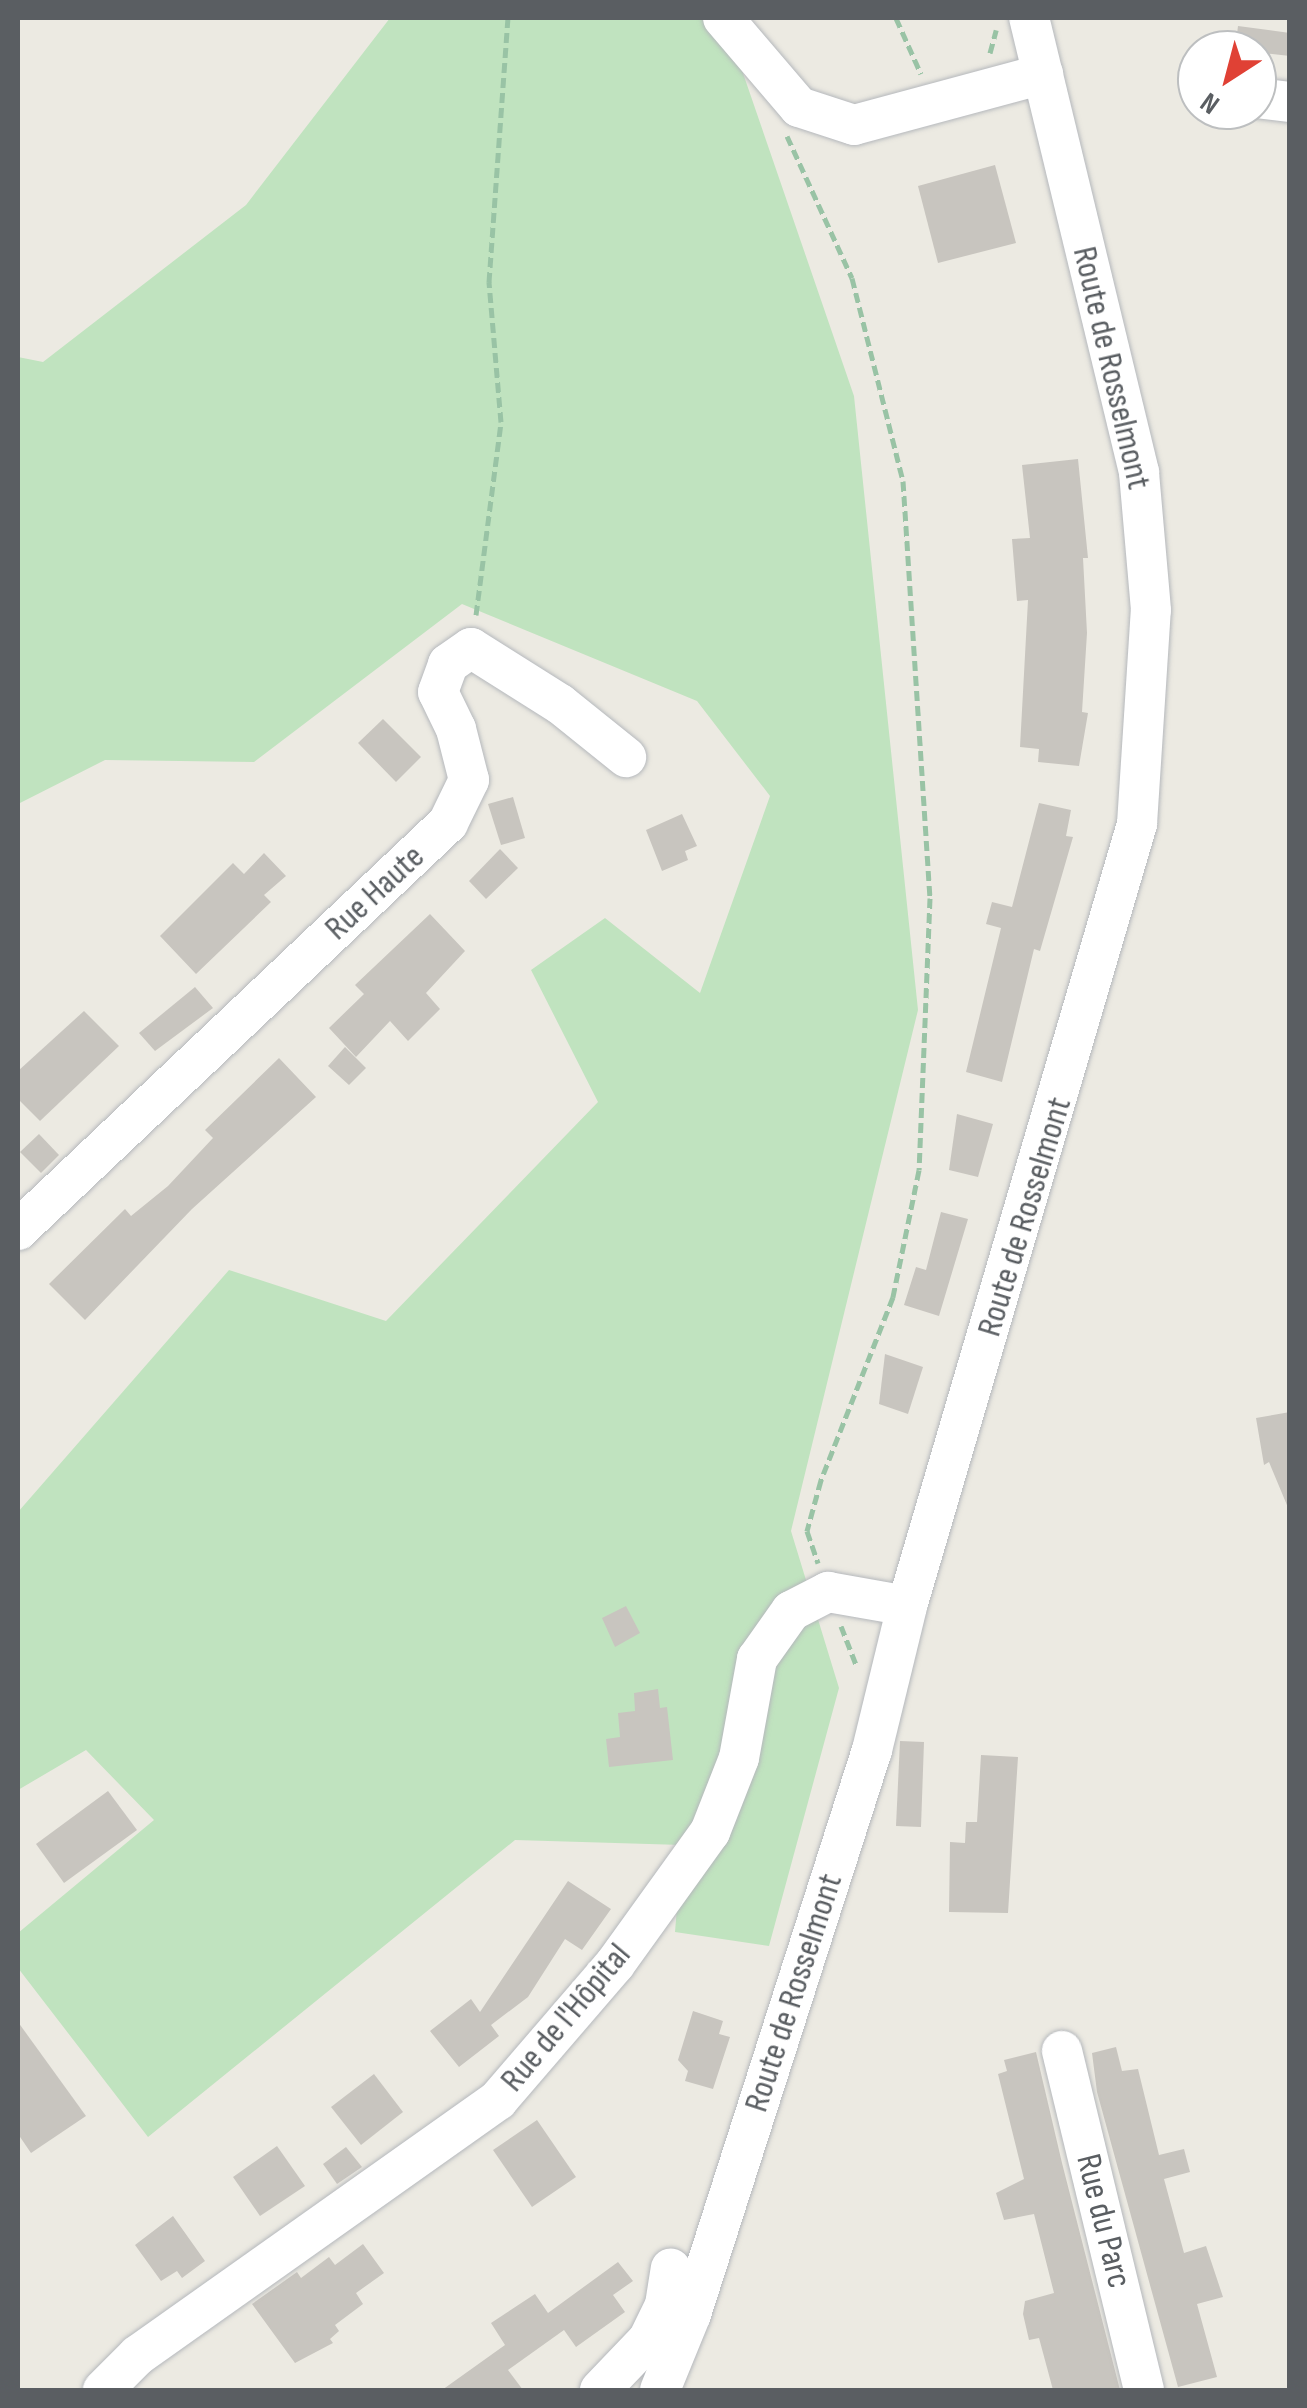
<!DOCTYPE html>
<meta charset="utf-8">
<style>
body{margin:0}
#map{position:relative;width:1307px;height:2408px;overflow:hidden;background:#eceae2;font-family:"Sofia Sans Condensed",sans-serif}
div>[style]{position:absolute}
.green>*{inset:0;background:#c0e3bf}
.building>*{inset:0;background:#c8c5bf}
.path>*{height:5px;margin-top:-2.5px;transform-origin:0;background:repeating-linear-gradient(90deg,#99c3a5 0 10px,transparent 0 15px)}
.roads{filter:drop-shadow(0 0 2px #b5b8bc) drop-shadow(0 0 2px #b5b8bc)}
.minor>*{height:40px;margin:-20px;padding:0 20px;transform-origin:20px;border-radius:20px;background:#fff}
span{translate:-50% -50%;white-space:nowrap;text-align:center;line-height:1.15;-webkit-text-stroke:9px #fff;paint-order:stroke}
.street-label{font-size:35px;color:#5a5e62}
.frame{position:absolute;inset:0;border:20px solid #5a5e62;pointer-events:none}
.north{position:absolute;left:1177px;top:30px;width:100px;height:100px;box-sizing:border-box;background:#fff;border:2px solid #bdbfc0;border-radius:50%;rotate:216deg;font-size:28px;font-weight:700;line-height:40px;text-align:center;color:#5a5e62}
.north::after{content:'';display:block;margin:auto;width:35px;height:45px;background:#e04135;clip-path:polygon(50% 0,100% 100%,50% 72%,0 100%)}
</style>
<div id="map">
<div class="green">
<div style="clip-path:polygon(390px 18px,724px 18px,854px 396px,918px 1010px,791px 1531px,839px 1688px,769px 1946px,675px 1932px,682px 1845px,515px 1840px,148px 2137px,18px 1968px,18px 1933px,154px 1820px,86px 1750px,18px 1790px,18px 1512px,229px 1270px,386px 1321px,598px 1102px,531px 970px,605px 918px,700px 993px,770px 796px,697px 701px,462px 604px,254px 762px,105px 760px,18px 804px,18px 357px,43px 362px,246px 205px)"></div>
</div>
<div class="building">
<div style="clip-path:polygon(1238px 26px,1290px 33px,1290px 56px,1235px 50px)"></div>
<div style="clip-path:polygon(995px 165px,1016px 243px,938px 263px,918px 186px)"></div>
<div style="clip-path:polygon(1078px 459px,1088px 558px,1083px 558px,1087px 633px,1082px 712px,1088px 713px,1079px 766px,1038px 762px,1039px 749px,1020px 747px,1028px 600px,1017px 601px,1012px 539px,1030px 538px,1022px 465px)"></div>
<div style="clip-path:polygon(383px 719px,421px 757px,396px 782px,358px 743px)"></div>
<div style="clip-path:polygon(513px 797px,525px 838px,501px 845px,488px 804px)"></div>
<div style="clip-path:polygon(1039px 803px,1071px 810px,1066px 836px,1073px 837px,1040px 951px,1034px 949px,1002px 1082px,966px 1072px,1001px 928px,986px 924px,992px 902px,1012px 907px)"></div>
<div style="clip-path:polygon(682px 814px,697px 846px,685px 851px,688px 860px,662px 871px,646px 830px)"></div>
<div style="clip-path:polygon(500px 849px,518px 868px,486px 899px,469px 881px)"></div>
<div style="clip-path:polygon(264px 853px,286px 876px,264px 895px,271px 902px,196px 974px,160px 936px,233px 863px,244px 874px)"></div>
<div style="clip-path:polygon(430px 914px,465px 951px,426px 993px,440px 1009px,408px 1041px,390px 1021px,356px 1057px,329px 1028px,364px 994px,355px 985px)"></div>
<div style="clip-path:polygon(195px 987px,213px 1008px,155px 1051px,139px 1033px)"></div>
<div style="clip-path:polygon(84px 1011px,119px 1046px,40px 1121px,18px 1099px,18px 1071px)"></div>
<div style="clip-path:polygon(345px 1047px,366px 1068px,349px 1085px,328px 1066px)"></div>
<div style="clip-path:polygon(279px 1058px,316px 1097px,192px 1209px,85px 1320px,49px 1284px,125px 1209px,131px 1216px,168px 1186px,213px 1138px,205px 1130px)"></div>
<div style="clip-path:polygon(957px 1114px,993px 1124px,978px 1177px,949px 1170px)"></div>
<div style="clip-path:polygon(39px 1134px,59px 1155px,41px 1173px,20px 1152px)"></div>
<div style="clip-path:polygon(941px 1212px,968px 1219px,939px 1316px,904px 1305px,916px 1267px,926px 1270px)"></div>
<div style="clip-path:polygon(885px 1354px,923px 1367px,908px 1414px,879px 1404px)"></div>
<div style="clip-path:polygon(1290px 1412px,1290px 1509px,1289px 1510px,1269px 1462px,1264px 1465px,1256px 1418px)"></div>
<div style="clip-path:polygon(626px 1606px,640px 1633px,615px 1647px,602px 1618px)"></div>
<div style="clip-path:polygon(658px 1689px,660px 1708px,667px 1707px,673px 1760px,609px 1767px,606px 1739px,620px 1737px,618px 1713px,635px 1711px,634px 1693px)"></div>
<div style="clip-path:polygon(900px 1741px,924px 1742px,921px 1827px,896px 1826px)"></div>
<div style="clip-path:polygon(981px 1755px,1018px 1757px,1008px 1913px,949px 1912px,950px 1842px,965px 1843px,966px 1822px,977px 1822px)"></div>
<div style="clip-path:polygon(108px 1791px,137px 1830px,64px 1883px,36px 1844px)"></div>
<div style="clip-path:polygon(568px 1881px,611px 1909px,582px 1950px,565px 1939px,528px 1997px,491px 2025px,499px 2036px,459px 2067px,430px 2031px,471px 1999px,480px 2012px)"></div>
<div style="clip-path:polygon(693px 2011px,723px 2021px,719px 2034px,730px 2037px,713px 2089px,685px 2081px,688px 2071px,678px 2060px)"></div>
<div style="clip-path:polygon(18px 2022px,86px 2116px,31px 2153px,18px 2134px)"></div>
<div style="clip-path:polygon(1116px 2047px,1122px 2071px,1138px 2069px,1159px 2155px,1184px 2149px,1190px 2172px,1164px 2179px,1184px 2253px,1206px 2246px,1223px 2297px,1197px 2304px,1217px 2377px,1178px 2387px,1097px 2092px,1092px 2053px)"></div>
<div style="clip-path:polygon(1036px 2052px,1062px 2163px,1120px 2390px,1053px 2390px,1039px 2338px,1029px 2340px,1023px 2314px,1025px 2301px,1054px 2293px,1034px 2214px,1004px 2220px,996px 2193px,1024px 2179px,998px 2074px,1007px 2071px,1004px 2060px)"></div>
<div style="clip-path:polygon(374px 2074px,403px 2112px,361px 2145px,331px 2107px)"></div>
<div style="clip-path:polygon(537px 2120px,576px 2177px,532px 2207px,493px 2150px)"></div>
<div style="clip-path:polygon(277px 2146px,305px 2186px,260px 2216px,233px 2177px)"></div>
<div style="clip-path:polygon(346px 2147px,362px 2167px,337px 2184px,323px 2164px)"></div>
<div style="clip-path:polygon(173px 2216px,205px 2261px,182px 2278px,177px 2271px,161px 2281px,135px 2245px)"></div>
<div style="clip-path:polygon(363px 2244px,384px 2273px,356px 2293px,363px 2304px,335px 2325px,339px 2331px,330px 2339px,333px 2343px,295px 2363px,252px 2304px,297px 2272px,301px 2278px,329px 2257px,335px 2265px)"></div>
<div style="clip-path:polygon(618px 2262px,633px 2281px,613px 2295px,625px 2312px,576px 2347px,564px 2330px,508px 2370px,523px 2390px,442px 2390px,505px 2345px,491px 2323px,535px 2294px,548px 2313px)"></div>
</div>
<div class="path">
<div style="left:896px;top:18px;width:61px;rotate:65.9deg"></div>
<div style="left:990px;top:53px;width:24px;rotate:-75deg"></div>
<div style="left:787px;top:136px;width:156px;rotate:65.4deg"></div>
<div style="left:852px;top:278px;width:209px;rotate:75.9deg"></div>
<div style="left:903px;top:481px;width:418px;rotate:86.3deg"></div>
<div style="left:930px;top:898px;width:272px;rotate:92.3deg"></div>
<div style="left:919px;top:1170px;width:130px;rotate:101.6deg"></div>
<div style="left:893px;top:1297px;width:197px;rotate:111.5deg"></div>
<div style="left:821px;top:1480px;width:53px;rotate:105.4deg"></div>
<div style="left:807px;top:1531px;width:34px;rotate:71deg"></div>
<div style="left:476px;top:615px;width:195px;rotate:-82.6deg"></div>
<div style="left:501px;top:422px;width:141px;rotate:-94.9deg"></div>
<div style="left:489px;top:282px;width:265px;rotate:-85.9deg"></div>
<div style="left:841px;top:1626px;width:44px;rotate:68.7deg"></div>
</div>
<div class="roads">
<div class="minor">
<div style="left:723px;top:18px;width:117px;rotate:49.5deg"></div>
<div style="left:799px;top:107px;width:58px;rotate:18.1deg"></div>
<div style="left:854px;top:125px;width:196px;rotate:-15.1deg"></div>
<div style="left:1257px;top:98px;width:33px;rotate:7deg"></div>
<div style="left:18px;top:1230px;width:592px;rotate:-43.43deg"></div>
<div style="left:448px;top:823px;width:48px;rotate:-64deg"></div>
<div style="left:469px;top:780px;width:53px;rotate:-104.3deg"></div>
<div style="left:456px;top:729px;width:41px;rotate:-115.9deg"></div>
<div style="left:438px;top:692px;width:30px;rotate:-70deg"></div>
<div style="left:448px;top:664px;width:28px;rotate:-35deg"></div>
<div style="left:471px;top:648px;width:105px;rotate:32.2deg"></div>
<div style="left:560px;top:704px;width:85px;rotate:38.8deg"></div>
<div style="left:1062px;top:2051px;width:349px;rotate:76.4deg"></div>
<div style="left:103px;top:2390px;width:49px;rotate:-45deg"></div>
<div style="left:138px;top:2355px;width:441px;rotate:-35.3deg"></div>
<div style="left:498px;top:2100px;width:179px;rotate:-49.3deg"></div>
<div style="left:615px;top:1964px;width:163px;rotate:-54.3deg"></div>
<div style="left:710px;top:1832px;width:79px;rotate:-68.6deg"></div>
<div style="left:739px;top:1758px;width:101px;rotate:-79.7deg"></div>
<div style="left:757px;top:1659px;width:59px;rotate:-54.7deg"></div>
<div style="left:791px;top:1611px;width:42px;rotate:-27.2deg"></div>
<div style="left:828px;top:1592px;width:80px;rotate:10deg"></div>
<div style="left:600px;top:2390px;width:69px;rotate:-46.2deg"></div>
<div style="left:648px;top:2340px;width:39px;rotate:-64deg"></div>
<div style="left:665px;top:2305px;width:37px;rotate:-81deg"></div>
<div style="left:660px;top:2390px;width:82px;rotate:-67.8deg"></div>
<div style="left:691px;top:2314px;width:592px;rotate:-72.21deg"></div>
<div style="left:872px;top:1750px;width:148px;rotate:-76.3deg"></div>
<div style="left:907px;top:1606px;width:815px;rotate:-73.61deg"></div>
<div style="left:1137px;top:824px;width:214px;rotate:-86.3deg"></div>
<div style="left:1151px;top:610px;width:139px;rotate:-95deg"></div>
<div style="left:1139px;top:472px;width:467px;rotate:-103.6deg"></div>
</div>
</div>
<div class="street-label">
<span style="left:1111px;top:368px;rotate:77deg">Route de Rosselmont</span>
<span style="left:375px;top:893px;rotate:-43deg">Rue Haute</span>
<span style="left:1025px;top:1217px;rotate:-73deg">Route de Rosselmont</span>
<span style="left:794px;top:1993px;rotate:-72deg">Route de Rosselmont</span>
<span style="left:566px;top:2018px;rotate:-50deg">Rue de l'Hôpital</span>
<span style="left:1103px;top:2221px;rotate:76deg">Rue du Parc</span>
</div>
<div class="frame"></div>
<div class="north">N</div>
</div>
